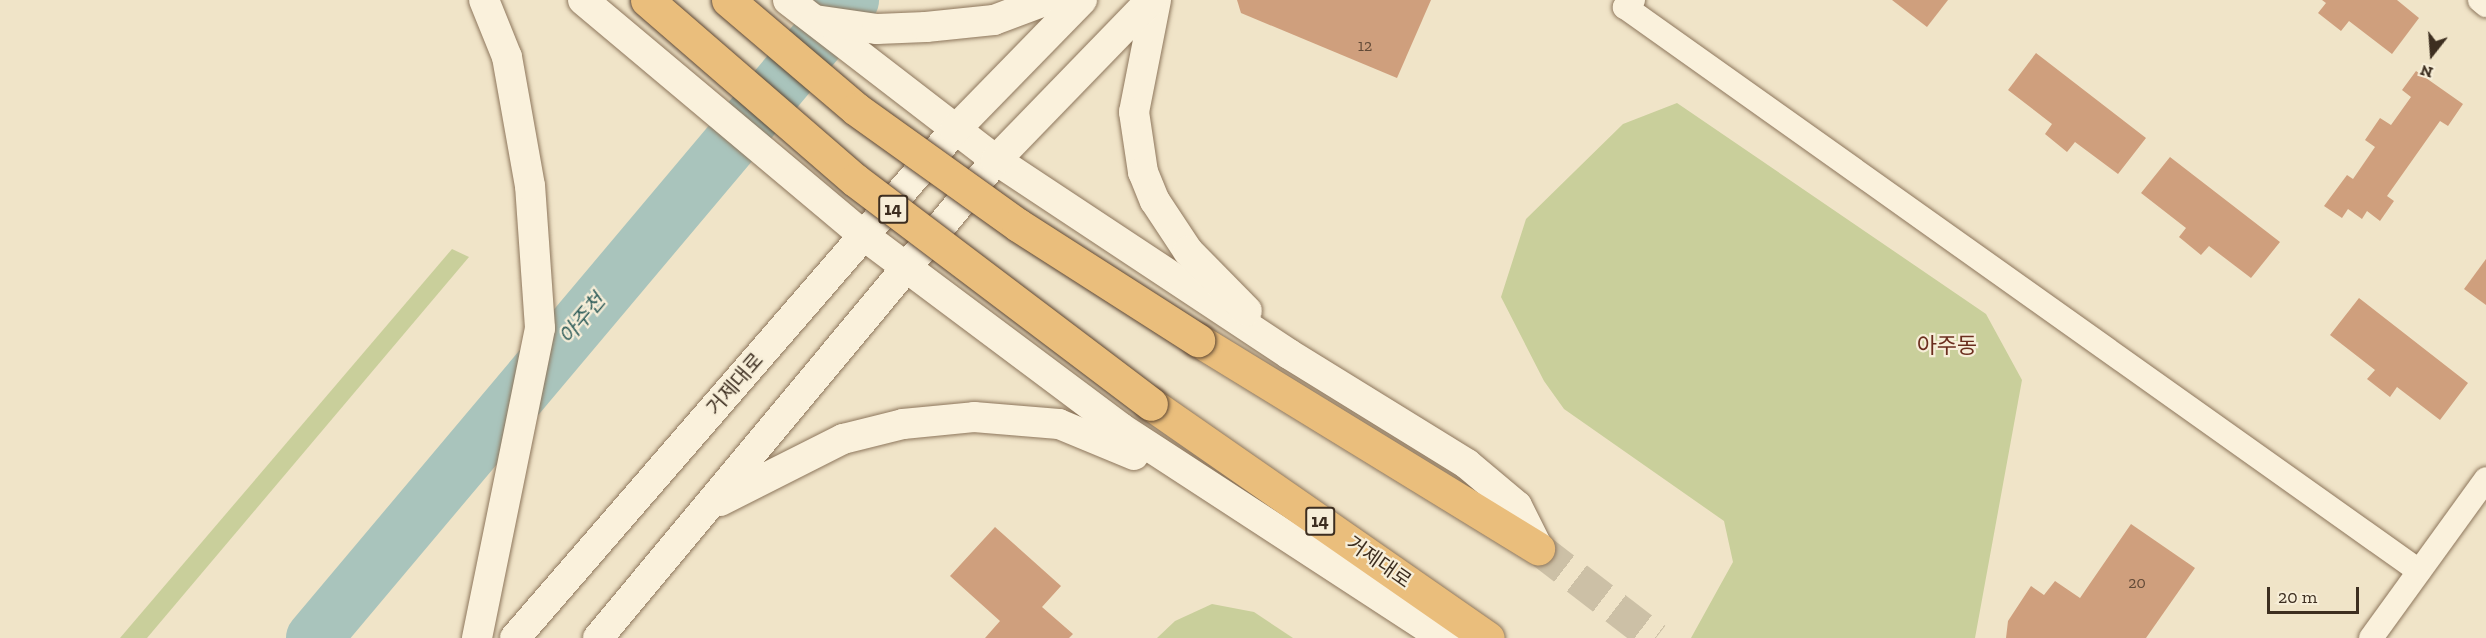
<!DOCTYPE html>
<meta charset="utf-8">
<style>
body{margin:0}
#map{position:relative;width:2486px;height:638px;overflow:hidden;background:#f0e4c8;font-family:"Zilla Slab","Noto Sans KR",serif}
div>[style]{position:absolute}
.green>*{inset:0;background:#c9cf9b}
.river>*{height:56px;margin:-28px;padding:0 28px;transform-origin:28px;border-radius:28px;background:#a9c4bc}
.building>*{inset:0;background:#cf9f7d}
.trunk-tunnel>*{height:33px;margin-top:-16.5px;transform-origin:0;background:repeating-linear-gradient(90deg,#ccc0a6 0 33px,transparent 0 49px)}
.roads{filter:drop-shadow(0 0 2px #8d765c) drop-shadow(0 0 2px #8d765c)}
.minor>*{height:24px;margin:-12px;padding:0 12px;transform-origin:12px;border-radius:12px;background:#faf1dc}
.tertiary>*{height:30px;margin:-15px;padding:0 15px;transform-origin:15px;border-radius:15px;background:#faf1dc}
.trunk>*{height:33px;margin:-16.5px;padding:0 16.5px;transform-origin:16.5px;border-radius:16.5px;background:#eabe7c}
.bridges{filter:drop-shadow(0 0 2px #5b4430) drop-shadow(0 0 2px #5b4430)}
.trunk-bridge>*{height:33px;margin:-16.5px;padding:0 16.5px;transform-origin:16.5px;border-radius:16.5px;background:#eabe7c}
span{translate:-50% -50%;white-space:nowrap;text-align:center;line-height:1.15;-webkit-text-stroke:4.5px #f7eed8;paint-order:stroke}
.number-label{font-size:16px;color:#624a37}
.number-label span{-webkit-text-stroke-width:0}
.shield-label span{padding:2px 4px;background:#f7eed8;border:2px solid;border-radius:4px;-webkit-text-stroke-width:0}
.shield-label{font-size:18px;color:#3d2e20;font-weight:700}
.street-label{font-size:20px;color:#3d2e20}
.water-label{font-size:21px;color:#2f5d5a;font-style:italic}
.quarter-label{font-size:22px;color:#6b2e1e}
.north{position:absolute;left:2402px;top:24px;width:60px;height:60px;-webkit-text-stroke:4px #f7eed8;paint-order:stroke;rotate:197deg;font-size:16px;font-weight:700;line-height:24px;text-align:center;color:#3d2e20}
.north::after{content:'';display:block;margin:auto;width:21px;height:27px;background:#3d2e20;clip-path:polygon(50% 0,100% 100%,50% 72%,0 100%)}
.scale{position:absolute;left:2267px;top:587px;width:92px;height:27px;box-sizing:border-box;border:3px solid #3d2e20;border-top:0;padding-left:8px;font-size:18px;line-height:21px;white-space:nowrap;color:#3d2e20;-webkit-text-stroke:4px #f7eed8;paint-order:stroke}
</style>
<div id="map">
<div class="green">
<div style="clip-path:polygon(1677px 103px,1986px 314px,2022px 380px,1975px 638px,1691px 638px,1733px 562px,1724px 521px,1564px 409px,1544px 381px,1501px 297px,1526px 219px,1623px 124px)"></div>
<div style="clip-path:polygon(452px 249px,469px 257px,147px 638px,120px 638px)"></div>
<div style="clip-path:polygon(1212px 604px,1254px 612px,1293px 638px,1157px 638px,1175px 621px)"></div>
</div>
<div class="river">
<div style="left:314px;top:638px;width:834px;rotate:-49.91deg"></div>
</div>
<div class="building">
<div style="clip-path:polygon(1237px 0,1431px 0,1397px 78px,1241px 13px)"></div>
<div style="clip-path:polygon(1892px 0,1948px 0,1927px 27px)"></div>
<div style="clip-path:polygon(2322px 0,2397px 0,2419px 18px,2392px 54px,2349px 21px,2341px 31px,2318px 13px,2326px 3px)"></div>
<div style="clip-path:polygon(2036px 53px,2146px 138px,2118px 174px,2075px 142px,2067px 152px,2045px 134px,2052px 124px,2008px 90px)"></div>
<div style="clip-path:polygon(2416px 71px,2463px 104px,2448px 126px,2440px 121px,2387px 196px,2394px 201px,2380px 221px,2367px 211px,2362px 219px,2348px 209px,2342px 218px,2324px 206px,2347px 175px,2353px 179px,2375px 147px,2365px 140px,2380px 118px,2391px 125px,2411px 97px,2402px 90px)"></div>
<div style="clip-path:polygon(2170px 157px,2280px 242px,2251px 278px,2209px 246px,2201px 255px,2179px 237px,2186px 228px,2141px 193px)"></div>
<div style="clip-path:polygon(2486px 259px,2486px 305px,2464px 289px)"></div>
<div style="clip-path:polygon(2359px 298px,2468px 383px,2440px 420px,2397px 387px,2390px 397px,2367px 379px,2375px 370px,2330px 335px)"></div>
<div style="clip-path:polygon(2131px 524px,2195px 568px,2146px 638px,2006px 638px,2008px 621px,2031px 586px,2044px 595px,2055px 581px,2080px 598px)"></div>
<div style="clip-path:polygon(995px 527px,1061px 586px,1042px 607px,1073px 634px,1069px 638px,985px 638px,1000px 621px,950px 576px)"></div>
</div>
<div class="trunk-tunnel">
<div style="left:1538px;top:548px;width:148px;rotate:37.6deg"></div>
</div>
<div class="roads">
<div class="minor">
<div style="left:1633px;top:0;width:11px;rotate:139deg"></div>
<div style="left:1625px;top:7px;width:974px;rotate:35.39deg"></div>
<div style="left:2480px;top:0;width:8px;rotate:40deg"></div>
<div style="left:2371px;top:638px;width:196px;rotate:-54.1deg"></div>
</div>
<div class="tertiary">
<div style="left:583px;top:0;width:366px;rotate:40deg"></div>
<div style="left:863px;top:235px;width:322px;rotate:36.8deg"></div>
<div style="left:1121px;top:428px;width:374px;rotate:33.1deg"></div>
<div style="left:1434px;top:632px;width:19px;rotate:18deg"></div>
<div style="left:788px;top:0;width:262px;rotate:37.6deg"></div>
<div style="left:996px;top:160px;width:351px;rotate:33.5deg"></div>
<div style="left:1289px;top:354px;width:209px;rotate:31.7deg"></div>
<div style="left:1467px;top:464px;width:65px;rotate:40deg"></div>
<div style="left:1517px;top:506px;width:47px;rotate:63.4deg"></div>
<div style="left:1156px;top:0;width:114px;rotate:101.1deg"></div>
<div style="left:1134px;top:112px;width:61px;rotate:81.5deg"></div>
<div style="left:1143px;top:172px;width:31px;rotate:68deg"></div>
<div style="left:1155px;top:201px;width:60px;rotate:56.6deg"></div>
<div style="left:1188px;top:251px;width:84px;rotate:45.5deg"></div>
<div style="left:815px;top:20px;width:63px;rotate:8.3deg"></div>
<div style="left:877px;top:29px;width:49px;rotate:-2.3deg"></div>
<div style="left:926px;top:27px;width:68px;rotate:-5.9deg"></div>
<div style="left:994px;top:20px;width:57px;rotate:-20.7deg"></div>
<div style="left:720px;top:501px;width:138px;rotate:-26.8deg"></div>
<div style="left:843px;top:439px;width:62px;rotate:-14deg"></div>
<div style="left:903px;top:424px;width:71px;rotate:-5.6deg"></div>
<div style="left:974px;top:417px;width:85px;rotate:4.7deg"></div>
<div style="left:1059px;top:424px;width:81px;rotate:22.5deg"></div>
<div style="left:477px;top:638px;width:316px;rotate:-78.5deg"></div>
<div style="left:540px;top:328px;width:142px;rotate:-94deg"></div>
<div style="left:530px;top:186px;width:131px;rotate:-100.1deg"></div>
<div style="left:507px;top:57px;width:61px;rotate:-112deg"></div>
<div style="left:515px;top:638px;width:672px;rotate:-49.1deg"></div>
<div style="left:955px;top:130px;width:182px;rotate:-45.7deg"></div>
<div style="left:598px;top:638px;width:622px;rotate:-50.22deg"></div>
<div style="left:996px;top:160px;width:223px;rotate:-45.9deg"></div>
</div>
<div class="trunk">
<div style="left:1198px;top:340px;width:399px;rotate:31.5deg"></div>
<div style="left:1151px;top:404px;width:410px;rotate:34.8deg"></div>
</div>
</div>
<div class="bridges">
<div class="trunk-bridge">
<div style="left:647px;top:0;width:275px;rotate:40.9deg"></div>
<div style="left:855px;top:180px;width:371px;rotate:37.1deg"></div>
<div style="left:728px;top:0;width:168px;rotate:40.4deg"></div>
<div style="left:856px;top:109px;width:199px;rotate:35.6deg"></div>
<div style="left:1018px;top:225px;width:214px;rotate:32.6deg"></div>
</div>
</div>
<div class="number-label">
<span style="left:1365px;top:46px">12</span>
<span style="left:2137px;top:583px">20</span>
</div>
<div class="shield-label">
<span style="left:893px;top:209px">14</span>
<span style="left:1320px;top:521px">14</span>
</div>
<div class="street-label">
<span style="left:735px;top:384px;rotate:-49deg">거제대로</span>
<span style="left:1379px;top:562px;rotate:35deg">거제대로</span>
</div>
<div class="water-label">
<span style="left:582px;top:319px;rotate:-50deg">아주천</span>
</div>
<div class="quarter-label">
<span style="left:1947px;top:346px">아주동</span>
</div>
<div class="north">N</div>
<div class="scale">20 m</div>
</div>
